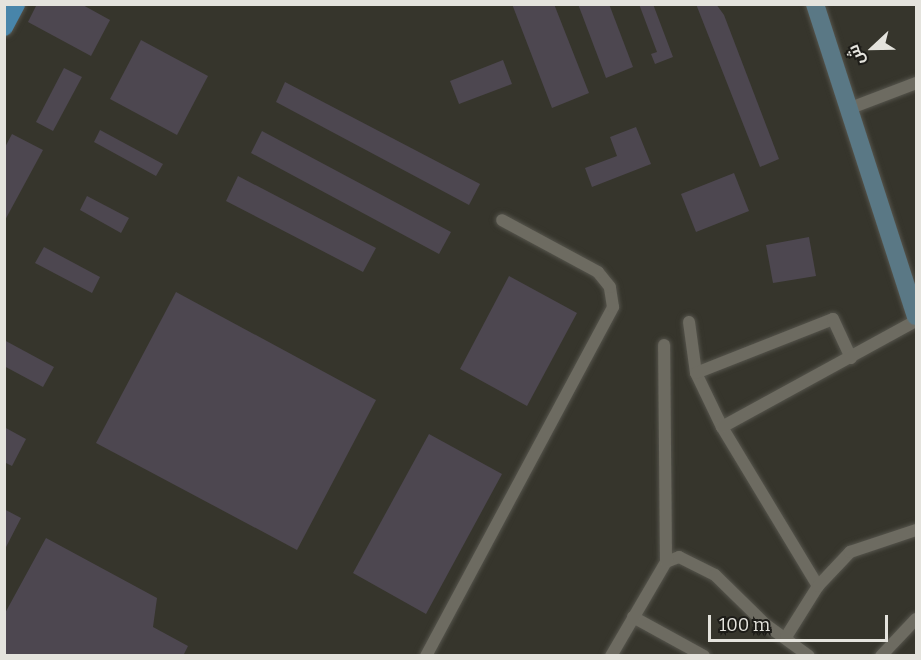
<!DOCTYPE html>
<meta charset="utf-8">
<style>
body{margin:0}
#map{position:relative;width:921px;height:660px;overflow:hidden;background:#36352c;font-family:Bitter,Cairo,serif}
div>[style]{position:absolute}
.building>*{inset:0;background:#4d4750}
.roads{filter:drop-shadow(0 0 2px #55544c) drop-shadow(0 0 2px #55544c)}
.minor>*{height:12px;margin:-6px;padding:0 6px;transform-origin:6px;border-radius:6px;background:#6d6b61}
.secondary>*{height:18px;margin:-9px;padding:0 9px;transform-origin:9px;border-radius:9px;background:#5a7885}
.primary>*{height:18px;margin:-9px;padding:0 9px;transform-origin:9px;border-radius:9px;background:#4885aa}
span{translate:-50% -50%;white-space:nowrap;text-align:center;line-height:1.15;-webkit-text-stroke:4.5px #1d1c18;paint-order:stroke}
.frame{position:absolute;inset:0;border:6px solid #e4e3dd;pointer-events:none}
.north{position:absolute;left:843px;top:18px;width:60px;height:60px;-webkit-text-stroke:4px #1d1c18;paint-order:stroke;rotate:248deg;font-size:16px;font-weight:700;line-height:24px;text-align:center;color:#e4e3dd}
.north::after{content:'';display:block;margin:auto;width:21px;height:27px;background:#e4e3dd;clip-path:polygon(50% 0,100% 100%,50% 72%,0 100%)}
.scale{position:absolute;left:708px;top:615px;width:180px;height:27px;box-sizing:border-box;border:3px solid #e4e3dd;border-top:0;padding-left:8px;font-size:18px;line-height:21px;white-space:nowrap;color:#e4e3dd;-webkit-text-stroke:4px #1d1c18;paint-order:stroke}
</style>
<div id="map">
<div class="building">
<div style="clip-path:polygon(37px 4px,81px 4px,110px 20px,91px 56px,28px 22px)"></div>
<div style="clip-path:polygon(512px 4px,554px 4px,589px 93px,552px 108px)"></div>
<div style="clip-path:polygon(578px 4px,609px 4px,633px 67px,606px 78px)"></div>
<div style="clip-path:polygon(639px 4px,653px 4px,673px 57px,655px 64px,651px 54px,657px 52px)"></div>
<div style="clip-path:polygon(696px 4px,716px 4px,724px 15px,779px 159px,760px 167px)"></div>
<div style="clip-path:polygon(141px 40px,208px 76px,177px 135px,110px 99px)"></div>
<div style="clip-path:polygon(503px 60px,512px 84px,459px 104px,450px 81px)"></div>
<div style="clip-path:polygon(64px 68px,82px 77px,53px 131px,36px 122px)"></div>
<div style="clip-path:polygon(285px 82px,480px 184px,469px 205px,276px 102px)"></div>
<div style="clip-path:polygon(636px 127px,651px 164px,592px 187px,585px 168px,617px 156px,610px 137px)"></div>
<div style="clip-path:polygon(100px 130px,163px 164px,156px 176px,94px 142px)"></div>
<div style="clip-path:polygon(262px 131px,451px 232px,439px 254px,251px 153px)"></div>
<div style="clip-path:polygon(12px 134px,43px 150px,4px 222px,4px 149px)"></div>
<div style="clip-path:polygon(734px 173px,749px 211px,696px 232px,681px 194px)"></div>
<div style="clip-path:polygon(238px 176px,376px 248px,363px 272px,226px 201px)"></div>
<div style="clip-path:polygon(87px 196px,129px 218px,121px 233px,80px 210px)"></div>
<div style="clip-path:polygon(809px 237px,816px 276px,773px 283px,766px 245px)"></div>
<div style="clip-path:polygon(44px 247px,100px 277px,92px 293px,35px 263px)"></div>
<div style="clip-path:polygon(509px 276px,577px 313px,527px 406px,460px 369px)"></div>
<div style="clip-path:polygon(176px 292px,376px 400px,297px 550px,96px 443px)"></div>
<div style="clip-path:polygon(4px 340px,54px 367px,43px 387px,4px 366px)"></div>
<div style="clip-path:polygon(4px 427px,26px 439px,12px 466px,4px 462px)"></div>
<div style="clip-path:polygon(429px 434px,502px 474px,426px 614px,353px 573px)"></div>
<div style="clip-path:polygon(4px 509px,21px 518px,4px 551px)"></div>
<div style="clip-path:polygon(46px 538px,157px 598px,153px 627px,188px 646px,183px 656px,4px 656px,4px 615px)"></div>
</div>
<div class="roads">
<div class="minor">
<div style="left:848px;top:109px;width:73px;rotate:-20.9deg"></div>
<div style="left:689px;top:322px;width:51px;rotate:82.2deg"></div>
<div style="left:696px;top:373px;width:60px;rotate:64.3deg"></div>
<div style="left:722px;top:427px;width:186px;rotate:58.9deg"></div>
<div style="left:696px;top:373px;width:147px;rotate:-21.5deg"></div>
<div style="left:833px;top:319px;width:43px;rotate:65.2deg"></div>
<div style="left:722px;top:427px;width:221px;rotate:-28.7deg"></div>
<div style="left:666px;top:562px;width:14px;rotate:-21deg"></div>
<div style="left:679px;top:557px;width:40px;rotate:26.6deg"></div>
<div style="left:715px;top:575px;width:70px;rotate:44.4deg"></div>
<div style="left:765px;top:624px;width:54px;rotate:36deg"></div>
<div style="left:633px;top:617px;width:81px;rotate:28.8deg"></div>
<div style="left:786px;top:637px;width:60px;rotate:-57.9deg"></div>
<div style="left:818px;top:586px;width:47px;rotate:-46.7deg"></div>
<div style="left:850px;top:552px;width:70px;rotate:-18.4deg"></div>
<div style="left:426px;top:656px;width:396px;rotate:-61.8deg"></div>
<div style="left:613px;top:307px;width:20px;rotate:-99deg"></div>
<div style="left:610px;top:287px;width:19px;rotate:-129deg"></div>
<div style="left:598px;top:272px;width:109px;rotate:-151.6deg"></div>
<div style="left:611px;top:656px;width:109px;rotate:-59.7deg"></div>
<div style="left:666px;top:562px;width:217px;rotate:-90.5deg"></div>
<div style="left:881px;top:656px;width:51px;rotate:-46.6deg"></div>
</div>
<div class="secondary">
<div style="left:815px;top:4px;width:328px;rotate:72.1deg"></div>
</div>
<div class="primary">
<div style="left:4px;top:27px;width:26px;rotate:-62deg"></div>
</div>
</div>
<div class="frame"></div>
<div class="north">ش</div>
<div class="scale">100 m</div>
</div>
